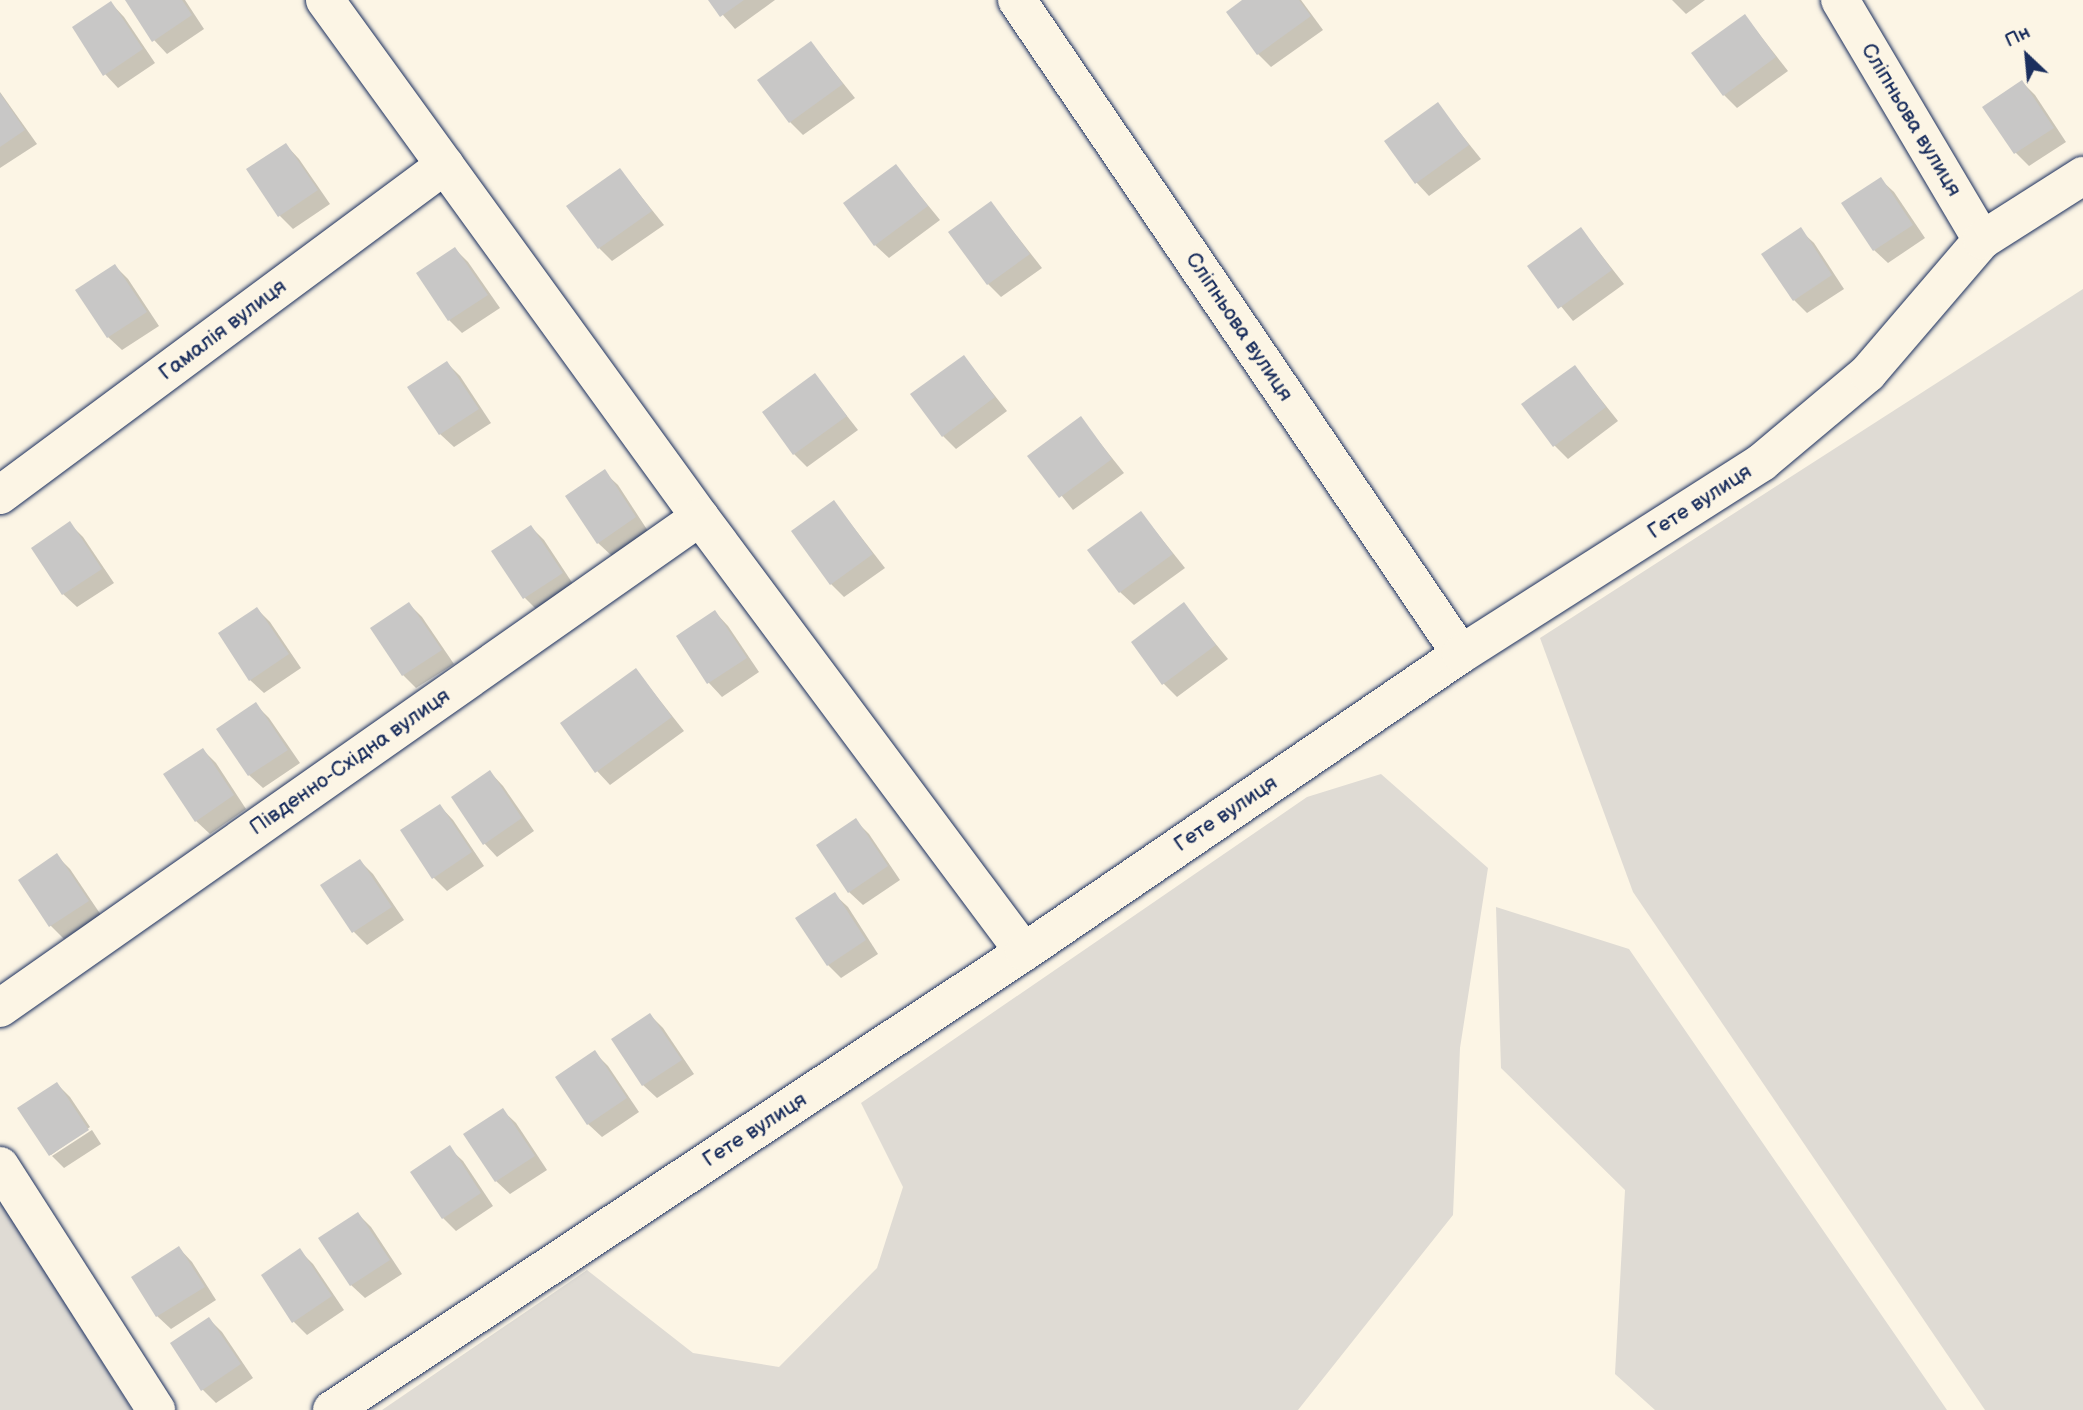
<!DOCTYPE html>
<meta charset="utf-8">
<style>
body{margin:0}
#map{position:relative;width:2083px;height:1410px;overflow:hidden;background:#fcf5e5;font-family:"Balsamiq Sans",sans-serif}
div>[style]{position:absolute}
.green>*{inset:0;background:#dfdbd4}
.shadow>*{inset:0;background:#0003}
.building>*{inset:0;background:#c8c7c6}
.roads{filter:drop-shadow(0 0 2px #1b2f5e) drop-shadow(0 0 2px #1b2f5e)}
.minor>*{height:38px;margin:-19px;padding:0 19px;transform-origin:19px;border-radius:19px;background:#fcf5e5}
span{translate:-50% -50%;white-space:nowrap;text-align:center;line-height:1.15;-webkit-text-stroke:6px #fcf5e5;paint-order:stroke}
.street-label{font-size:21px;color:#1b2f5e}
.north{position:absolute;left:1992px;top:21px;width:70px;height:70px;-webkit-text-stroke:5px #fcf5e5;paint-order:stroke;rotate:334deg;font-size:19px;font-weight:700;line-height:28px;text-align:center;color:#1b2f5e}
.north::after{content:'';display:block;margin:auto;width:24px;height:32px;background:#1b2f5e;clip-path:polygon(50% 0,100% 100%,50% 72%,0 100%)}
</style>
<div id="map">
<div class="green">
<div style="clip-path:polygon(2083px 289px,2083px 1410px,1985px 1410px,1633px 892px,1540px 638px)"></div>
<div style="clip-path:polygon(1381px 774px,1488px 868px,1460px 1048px,1453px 1215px,1298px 1410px,382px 1410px,587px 1270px,693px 1353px,779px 1367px,877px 1268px,903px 1187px,861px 1103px,1307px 797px)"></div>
<div style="clip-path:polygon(1496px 907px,1629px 949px,1947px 1410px,1655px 1410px,1615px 1374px,1625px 1190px,1501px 1068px)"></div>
<div style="clip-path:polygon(0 1199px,132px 1410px,0 1410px)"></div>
</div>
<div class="shadow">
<div style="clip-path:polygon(127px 0,185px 0,204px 29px,167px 54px,154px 40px)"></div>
<div style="clip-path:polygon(710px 0,775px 0,735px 29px)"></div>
<div style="clip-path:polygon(1245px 0,1301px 0,1323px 30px,1271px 67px,1258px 54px)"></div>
<div style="clip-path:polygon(1672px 0,1705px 0,1686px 14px)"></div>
<div style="clip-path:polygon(111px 3px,124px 17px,155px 63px,118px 88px,105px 74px)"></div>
<div style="clip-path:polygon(1745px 16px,1788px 71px,1737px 108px,1724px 95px)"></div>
<div style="clip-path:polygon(811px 43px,855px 98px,803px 135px,790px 122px)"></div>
<div style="clip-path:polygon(2022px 82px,2035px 95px,2066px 142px,2029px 166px,2016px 153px,1985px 107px)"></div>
<div style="clip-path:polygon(0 92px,37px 144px,0 168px)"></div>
<div style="clip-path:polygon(1437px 104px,1481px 159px,1429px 196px,1416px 182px)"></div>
<div style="clip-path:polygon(286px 145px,299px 159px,330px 204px,293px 229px,280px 216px)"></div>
<div style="clip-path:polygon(896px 166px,940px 220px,889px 258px,875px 245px)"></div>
<div style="clip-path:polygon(620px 170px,664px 225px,612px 261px,599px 248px)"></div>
<div style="clip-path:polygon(1880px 179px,1894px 192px,1925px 238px,1888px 263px,1874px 250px)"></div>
<div style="clip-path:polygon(991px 203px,1042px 268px,1001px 297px,988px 284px)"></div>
<div style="clip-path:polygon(1581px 229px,1624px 284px,1573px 321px,1529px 267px)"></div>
<div style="clip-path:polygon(1800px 230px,1814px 243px,1844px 289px,1807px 313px,1794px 300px)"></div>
<div style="clip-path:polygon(455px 249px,468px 262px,500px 308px,462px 333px,449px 320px)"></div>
<div style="clip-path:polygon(115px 266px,128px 279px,159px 326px,122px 350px,108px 337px,78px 291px)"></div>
<div style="clip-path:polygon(964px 357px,1007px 411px,956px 449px,943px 436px)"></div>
<div style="clip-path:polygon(447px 363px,460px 376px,491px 423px,454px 447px,440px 434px,410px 388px)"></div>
<div style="clip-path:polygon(1575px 367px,1618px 421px,1568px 459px,1554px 445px)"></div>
<div style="clip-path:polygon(815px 375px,858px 430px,807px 467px,794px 454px)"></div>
<div style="clip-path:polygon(1081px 419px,1124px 473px,1073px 510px,1030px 456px)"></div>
<div style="clip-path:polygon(604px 472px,618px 485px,648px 531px,612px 556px,598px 543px)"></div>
<div style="clip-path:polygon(834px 502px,885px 568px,844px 597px,831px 584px)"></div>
<div style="clip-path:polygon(1141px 513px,1185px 568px,1134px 605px,1120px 592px)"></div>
<div style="clip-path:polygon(70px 524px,83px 537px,114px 583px,77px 607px,63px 594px)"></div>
<div style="clip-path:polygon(531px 527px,544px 540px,575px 587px,538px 611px,525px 598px)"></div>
<div style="clip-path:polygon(409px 604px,422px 617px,454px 664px,416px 688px,403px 675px)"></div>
<div style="clip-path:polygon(1184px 605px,1228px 659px,1177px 697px,1163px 683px)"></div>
<div style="clip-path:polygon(257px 609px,270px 622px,301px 668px,264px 693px,250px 680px)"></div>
<div style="clip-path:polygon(715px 612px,728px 626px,759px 672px,722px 697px,709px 683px,678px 637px)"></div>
<div style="clip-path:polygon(636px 670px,684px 731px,610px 785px,597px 771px)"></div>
<div style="clip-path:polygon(256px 705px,269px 718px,300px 763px,263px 788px,249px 775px)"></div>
<div style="clip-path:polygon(203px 750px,216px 763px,246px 809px,210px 834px,196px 821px)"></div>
<div style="clip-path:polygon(490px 772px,503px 786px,534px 831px,497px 857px,484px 843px)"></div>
<div style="clip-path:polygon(440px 806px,453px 820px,484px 866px,447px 891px,433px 877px)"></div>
<div style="clip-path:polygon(856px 821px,869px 834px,900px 880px,863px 905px,849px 892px)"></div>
<div style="clip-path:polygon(57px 856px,70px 869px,101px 915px,64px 939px,51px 926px,20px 880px)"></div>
<div style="clip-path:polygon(360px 861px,373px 874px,404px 920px,367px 945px,354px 932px)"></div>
<div style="clip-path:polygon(834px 894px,848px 907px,878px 954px,841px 978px,828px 965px)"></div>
<div style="clip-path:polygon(650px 1015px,663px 1028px,694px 1074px,657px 1098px,643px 1085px,613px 1039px)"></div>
<div style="clip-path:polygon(595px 1053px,608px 1066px,639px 1112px,602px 1137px,588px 1124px)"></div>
<div style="clip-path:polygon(57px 1084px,70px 1097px,90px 1127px,51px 1155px,20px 1108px)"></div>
<div style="clip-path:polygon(502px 1110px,516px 1123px,547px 1170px,510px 1194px,496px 1181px)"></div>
<div style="clip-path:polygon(92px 1130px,101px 1144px,64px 1168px,52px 1156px)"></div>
<div style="clip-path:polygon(449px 1148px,463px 1161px,493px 1206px,456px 1231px,443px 1218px)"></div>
<div style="clip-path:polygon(358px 1214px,371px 1227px,402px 1274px,365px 1298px,351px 1285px)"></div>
<div style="clip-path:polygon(179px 1248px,192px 1262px,216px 1300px,171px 1329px,157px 1316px)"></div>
<div style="clip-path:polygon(300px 1251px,313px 1264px,344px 1310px,307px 1335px,294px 1322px)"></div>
<div style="clip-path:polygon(209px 1319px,222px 1332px,253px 1378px,216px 1403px,202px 1389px)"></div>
</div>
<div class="building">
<div style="clip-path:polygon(125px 0,182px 0,192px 15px,152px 42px)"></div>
<div style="clip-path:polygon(708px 0,744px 0,720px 17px)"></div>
<div style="clip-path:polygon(1242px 0,1299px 0,1311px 16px,1257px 55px,1226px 12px)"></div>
<div style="clip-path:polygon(111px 1px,143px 49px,103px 76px,72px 27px)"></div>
<div style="clip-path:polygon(1745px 14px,1776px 57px,1723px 96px,1691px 53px)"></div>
<div style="clip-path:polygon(811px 41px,843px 84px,789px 123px,757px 80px)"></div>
<div style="clip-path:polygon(2022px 80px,2054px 128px,2014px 154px,1982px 107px)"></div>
<div style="clip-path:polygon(0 93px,25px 130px,0 147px)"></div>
<div style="clip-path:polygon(1438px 102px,1469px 145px,1415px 184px,1384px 141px)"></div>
<div style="clip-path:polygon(286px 143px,318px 190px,278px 217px,246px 169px)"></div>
<div style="clip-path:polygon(896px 164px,928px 206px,874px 246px,843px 203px)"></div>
<div style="clip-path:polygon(620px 168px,652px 211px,598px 249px,566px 206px)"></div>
<div style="clip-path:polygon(1881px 177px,1913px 225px,1873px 251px,1841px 203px)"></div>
<div style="clip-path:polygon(991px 201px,1030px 254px,987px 285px,948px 232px)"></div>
<div style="clip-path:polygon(1581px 227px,1612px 270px,1558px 309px,1527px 266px)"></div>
<div style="clip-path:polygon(1801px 227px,1832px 275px,1793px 301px,1761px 254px)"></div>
<div style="clip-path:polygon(455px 247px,488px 295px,448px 321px,416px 273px)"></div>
<div style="clip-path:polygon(115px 264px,147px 312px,107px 338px,75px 290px)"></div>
<div style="clip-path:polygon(964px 355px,995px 397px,942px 437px,910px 394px)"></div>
<div style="clip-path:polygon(447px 361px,479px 409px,439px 435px,407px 387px)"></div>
<div style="clip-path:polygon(1575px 365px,1606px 407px,1553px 447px,1521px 404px)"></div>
<div style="clip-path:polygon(815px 373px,847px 416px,793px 455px,762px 412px)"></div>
<div style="clip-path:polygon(1081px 416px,1112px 459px,1059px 498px,1027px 456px)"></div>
<div style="clip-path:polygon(605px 469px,636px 517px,597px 544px,565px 496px)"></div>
<div style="clip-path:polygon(834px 500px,873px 554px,830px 585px,791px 531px)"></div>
<div style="clip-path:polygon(1141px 511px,1173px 554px,1119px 593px,1087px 550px)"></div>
<div style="clip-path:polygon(70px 521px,102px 569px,62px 595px,31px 548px)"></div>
<div style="clip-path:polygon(531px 525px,563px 573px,523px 599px,491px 551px)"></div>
<div style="clip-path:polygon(409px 602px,442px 650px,402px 676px,370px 628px)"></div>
<div style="clip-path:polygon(1184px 602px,1216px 645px,1162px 685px,1131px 642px)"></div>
<div style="clip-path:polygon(257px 607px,289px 654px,249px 681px,218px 633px)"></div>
<div style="clip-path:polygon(715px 610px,747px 658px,707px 684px,676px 636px)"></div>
<div style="clip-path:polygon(636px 668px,672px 717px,595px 773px,560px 723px)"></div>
<div style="clip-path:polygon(256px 702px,288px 750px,248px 776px,216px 729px)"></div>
<div style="clip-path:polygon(203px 748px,234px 795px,195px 822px,163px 774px)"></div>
<div style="clip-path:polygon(490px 770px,522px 818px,483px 845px,451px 797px)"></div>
<div style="clip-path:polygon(440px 804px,472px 852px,432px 879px,400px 830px)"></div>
<div style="clip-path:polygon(856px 818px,888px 866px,848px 893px,816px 845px)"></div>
<div style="clip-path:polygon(57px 853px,89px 901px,49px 927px,18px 880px)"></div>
<div style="clip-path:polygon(360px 859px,392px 907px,352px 933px,320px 885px)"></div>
<div style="clip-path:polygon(835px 892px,866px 940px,827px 966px,795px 918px)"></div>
<div style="clip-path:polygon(650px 1013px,682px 1060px,642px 1086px,611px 1039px)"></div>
<div style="clip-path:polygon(595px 1050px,627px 1098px,587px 1125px,555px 1077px)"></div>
<div style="clip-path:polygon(57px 1082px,89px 1130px,49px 1156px,17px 1108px)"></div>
<div style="clip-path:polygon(503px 1108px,535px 1156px,495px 1182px,463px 1134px)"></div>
<div style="clip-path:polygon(450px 1145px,481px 1193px,442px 1219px,410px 1172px)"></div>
<div style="clip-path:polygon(358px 1212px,390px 1260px,350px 1286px,318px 1238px)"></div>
<div style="clip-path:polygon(179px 1246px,205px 1287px,156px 1317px,131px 1277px)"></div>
<div style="clip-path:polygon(300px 1248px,332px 1296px,292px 1323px,261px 1275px)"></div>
<div style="clip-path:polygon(209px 1317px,241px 1364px,201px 1391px,170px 1343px)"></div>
</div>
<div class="roads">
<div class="minor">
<div style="left:325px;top:0;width:639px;rotate:54.05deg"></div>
<div style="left:700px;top:517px;width:542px;rotate:53.32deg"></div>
<div style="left:1017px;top:0;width:790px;rotate:55.83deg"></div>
<div style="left:1840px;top:0;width:279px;rotate:59.4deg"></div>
<div style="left:0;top:495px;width:554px;rotate:-36.56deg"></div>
<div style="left:0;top:1008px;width:855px;rotate:-35.05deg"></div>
<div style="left:0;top:1166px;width:290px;rotate:57.4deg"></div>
<div style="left:332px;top:1410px;width:830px;rotate:-33.5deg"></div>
<div style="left:1024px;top:952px;width:529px;rotate:-34.29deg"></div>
<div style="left:1461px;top:654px;width:357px;rotate:-32.5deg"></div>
<div style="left:1762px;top:462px;width:138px;rotate:-40deg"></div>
<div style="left:1868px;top:373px;width:175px;rotate:-49.4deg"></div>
<div style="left:1982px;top:240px;width:120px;rotate:-32.4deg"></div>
</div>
</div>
<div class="street-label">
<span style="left:1911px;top:120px;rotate:59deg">Сліпньова вулиця</span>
<span style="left:1239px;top:327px;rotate:56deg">Сліпньова вулиця</span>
<span style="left:223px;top:330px;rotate:-37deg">Гамалія вулиця</span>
<span style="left:1700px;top:502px;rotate:-33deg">Гете вулиця</span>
<span style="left:350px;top:762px;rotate:-35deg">Південно-Східна вулиця</span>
<span style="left:1226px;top:814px;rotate:-34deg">Гете вулиця</span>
<span style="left:755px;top:1130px;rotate:-33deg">Гете вулиця</span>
</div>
<div class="north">Пн</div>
</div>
